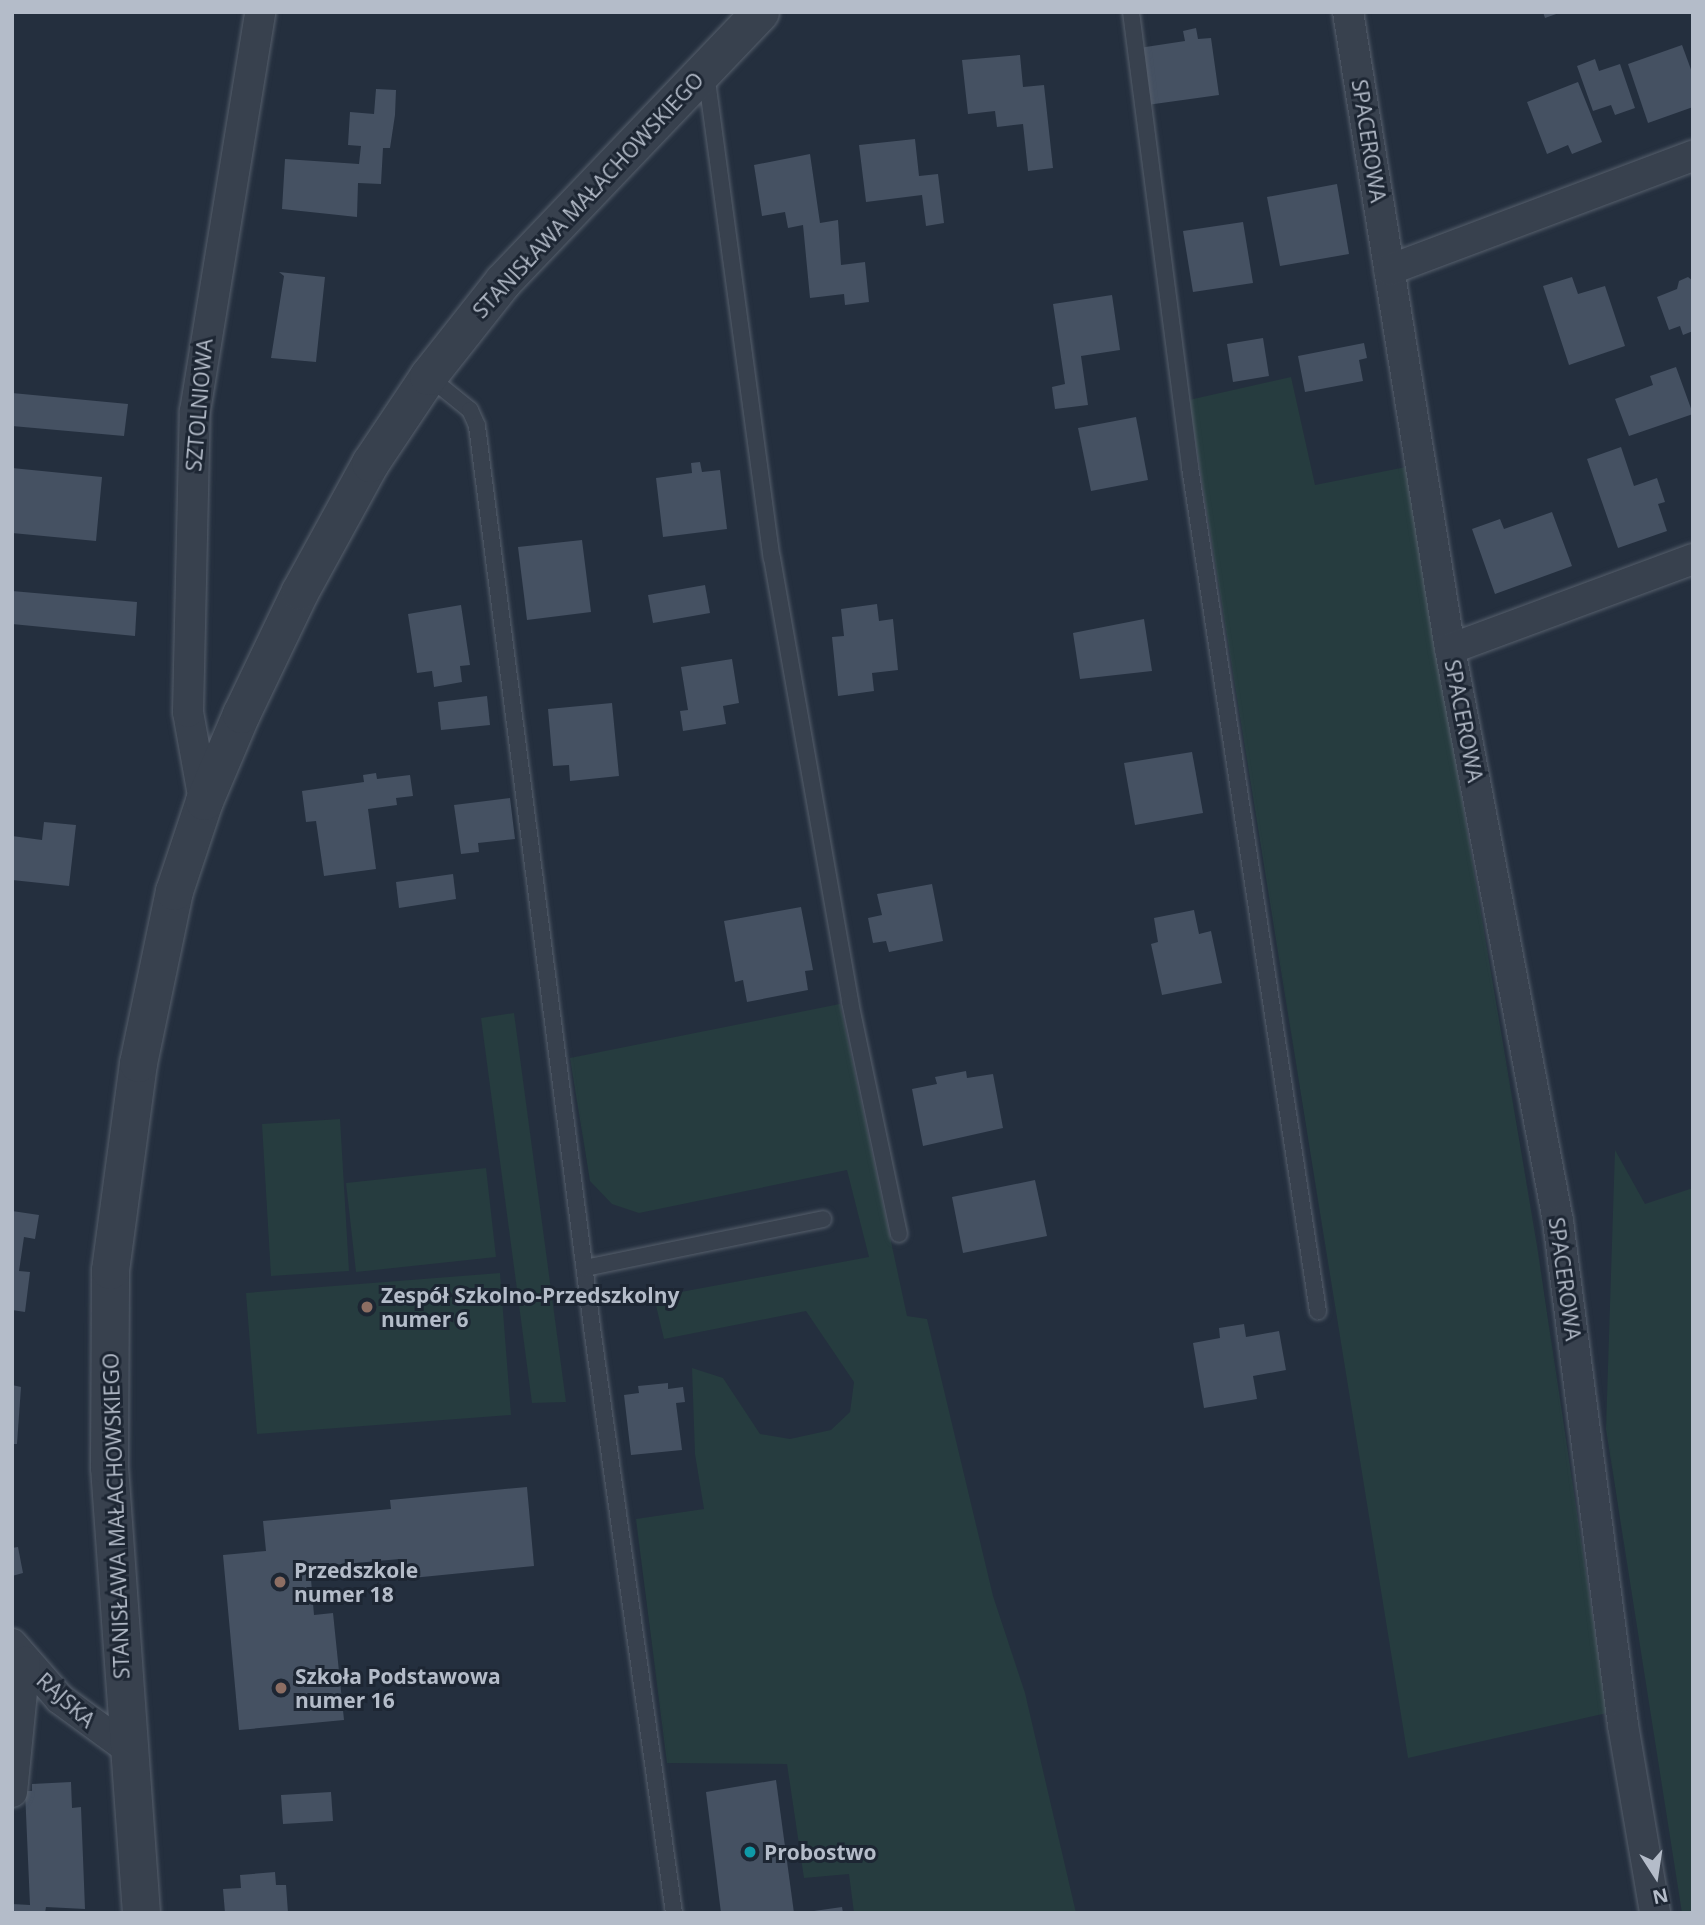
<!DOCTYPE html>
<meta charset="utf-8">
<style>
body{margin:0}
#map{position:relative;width:1705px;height:1925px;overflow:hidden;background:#242f3e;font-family:"Open Sans",sans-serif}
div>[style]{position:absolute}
.green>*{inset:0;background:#263c3f}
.building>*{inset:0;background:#455162}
.roads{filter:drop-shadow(0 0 2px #565f6c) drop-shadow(0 0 2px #565f6c)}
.service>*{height:16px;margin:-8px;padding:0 8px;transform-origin:8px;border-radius:8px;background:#38414e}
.minor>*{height:30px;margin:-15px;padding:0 15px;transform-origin:15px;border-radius:15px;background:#38414e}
.tertiary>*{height:37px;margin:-18.5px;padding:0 18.5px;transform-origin:18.5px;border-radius:18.5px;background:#38414e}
.dots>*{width:19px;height:19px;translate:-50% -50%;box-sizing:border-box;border:4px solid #1d2633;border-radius:50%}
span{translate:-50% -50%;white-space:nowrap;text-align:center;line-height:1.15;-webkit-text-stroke:6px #1d2633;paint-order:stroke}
.street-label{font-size:21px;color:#b4bcc9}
.poi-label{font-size:21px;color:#b4bcc9;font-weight:700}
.left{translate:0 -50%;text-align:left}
.frame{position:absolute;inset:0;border:14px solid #b4bcc9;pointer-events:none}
.north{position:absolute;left:1621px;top:1841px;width:70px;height:70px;-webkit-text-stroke:5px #1d2633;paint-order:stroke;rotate:168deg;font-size:19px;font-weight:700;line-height:28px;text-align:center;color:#b4bcc9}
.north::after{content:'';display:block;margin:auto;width:24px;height:32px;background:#b4bcc9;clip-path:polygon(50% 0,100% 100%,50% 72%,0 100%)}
</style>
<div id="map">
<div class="green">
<div style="clip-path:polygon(1291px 377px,1315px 485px,1406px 467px,1537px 1246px,1607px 1713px,1408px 1758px,1189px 400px)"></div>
<div style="clip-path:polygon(840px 1004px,907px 1316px,927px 1319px,993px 1596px,1025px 1693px,1076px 1913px,854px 1913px,849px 1874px,804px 1878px,787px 1764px,667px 1763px,636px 1519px,704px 1509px,695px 1454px,692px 1368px,723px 1378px,760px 1434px,790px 1439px,831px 1430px,850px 1412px,854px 1382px,806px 1311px,664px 1339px,654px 1297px,869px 1257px,847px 1170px,639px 1213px,612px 1204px,590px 1181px,570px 1058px)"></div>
<div style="clip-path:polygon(514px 1013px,566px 1402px,532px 1403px,481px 1018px)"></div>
<div style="clip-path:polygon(340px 1119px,349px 1271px,271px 1276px,262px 1124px)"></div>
<div style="clip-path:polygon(1615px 1150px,1645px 1204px,1693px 1188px,1693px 1913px,1682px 1913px,1606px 1429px)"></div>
<div style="clip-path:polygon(486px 1168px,496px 1257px,356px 1272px,346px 1183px)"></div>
<div style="clip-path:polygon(500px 1273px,511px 1415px,257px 1434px,246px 1293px)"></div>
</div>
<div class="building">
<div style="clip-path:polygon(1543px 12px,1559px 12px,1559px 13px,1545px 18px)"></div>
<div style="clip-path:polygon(1196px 28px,1198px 39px,1211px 38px,1219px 95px,1147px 105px,1139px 48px,1185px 41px,1183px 31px)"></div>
<div style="clip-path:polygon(1682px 45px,1693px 75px,1693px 107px,1648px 123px,1628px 64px)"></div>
<div style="clip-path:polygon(1020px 55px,1023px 87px,1044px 85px,1053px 168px,1028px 171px,1023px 124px,997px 127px,995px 111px,968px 114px,962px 60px)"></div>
<div style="clip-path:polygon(1595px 59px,1599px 71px,1620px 64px,1635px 108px,1615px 115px,1611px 105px,1593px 111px,1577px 66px)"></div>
<div style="clip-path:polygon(1578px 82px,1602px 142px,1572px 154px,1568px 145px,1547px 154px,1527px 102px)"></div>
<div style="clip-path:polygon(376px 89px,396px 90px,395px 115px,390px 148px,383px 148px,381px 184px,358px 183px,357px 217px,282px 209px,285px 159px,359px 164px,361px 146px,348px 145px,350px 112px,374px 114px)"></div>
<div style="clip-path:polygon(915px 139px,919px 176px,938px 174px,944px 223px,926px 226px,922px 195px,866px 202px,859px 145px)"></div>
<div style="clip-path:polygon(810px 154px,820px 223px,838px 220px,841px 265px,865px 262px,869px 302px,845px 305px,844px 294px,810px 298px,803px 225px,788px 228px,785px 212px,762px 216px,754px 165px)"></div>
<div style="clip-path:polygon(1337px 184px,1349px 254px,1280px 266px,1267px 197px)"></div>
<div style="clip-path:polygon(1243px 222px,1253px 283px,1193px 292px,1183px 231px)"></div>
<div style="clip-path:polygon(279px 272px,325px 277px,316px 362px,271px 358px,284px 276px)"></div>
<div style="clip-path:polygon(1572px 277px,1578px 294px,1605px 286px,1625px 346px,1569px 365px,1543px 286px)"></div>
<div style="clip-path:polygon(1688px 277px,1693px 281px,1693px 331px,1683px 335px,1680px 326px,1669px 330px,1657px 297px,1677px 289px,1679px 281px)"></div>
<div style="clip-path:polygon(1112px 295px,1120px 350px,1081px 356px,1088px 405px,1055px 409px,1052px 387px,1065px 384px,1053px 304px)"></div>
<div style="clip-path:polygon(1263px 338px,1269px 376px,1233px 382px,1227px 344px)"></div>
<div style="clip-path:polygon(1364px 343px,1367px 358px,1359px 360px,1363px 381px,1305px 392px,1298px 356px)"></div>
<div style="clip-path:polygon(1676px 367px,1693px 414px,1629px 436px,1615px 399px,1653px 385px,1650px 376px)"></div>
<div style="clip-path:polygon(12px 393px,128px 404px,124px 436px,12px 426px)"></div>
<div style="clip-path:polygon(1136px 417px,1148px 480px,1091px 491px,1078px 428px)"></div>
<div style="clip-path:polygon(1621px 447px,1634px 486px,1657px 478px,1665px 502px,1658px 504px,1667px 531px,1618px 548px,1587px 459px)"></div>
<div style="clip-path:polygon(700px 462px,702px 472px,720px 470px,727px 529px,663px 537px,656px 478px,692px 473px,691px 463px)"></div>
<div style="clip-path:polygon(12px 468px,102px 477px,96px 541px,12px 533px)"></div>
<div style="clip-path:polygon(1552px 512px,1572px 566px,1495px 594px,1472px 529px,1500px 519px,1504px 529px)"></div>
<div style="clip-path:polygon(582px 540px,591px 612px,527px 620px,518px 547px)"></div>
<div style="clip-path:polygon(705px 585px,710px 613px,653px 623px,648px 595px)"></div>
<div style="clip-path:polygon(12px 591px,137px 602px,135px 636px,12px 624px)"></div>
<div style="clip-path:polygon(877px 604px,879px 621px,893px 619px,898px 670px,872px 673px,874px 691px,838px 696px,832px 637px,844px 636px,841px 609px)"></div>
<div style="clip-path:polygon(461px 605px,470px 665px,460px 666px,462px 682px,434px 687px,432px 671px,417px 673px,408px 614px)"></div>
<div style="clip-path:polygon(1144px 619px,1152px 671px,1080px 679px,1073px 633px)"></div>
<div style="clip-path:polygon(732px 659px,739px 703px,723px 706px,726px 724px,683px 731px,680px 711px,688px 710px,681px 667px)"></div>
<div style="clip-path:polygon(487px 696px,490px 725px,441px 730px,438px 702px)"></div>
<div style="clip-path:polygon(612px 703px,619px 776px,570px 781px,569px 765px,553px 766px,548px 709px)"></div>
<div style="clip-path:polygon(1192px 752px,1203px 813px,1135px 825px,1124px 763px)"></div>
<div style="clip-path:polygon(376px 773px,377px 779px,410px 775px,413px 796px,396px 798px,397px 805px,368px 809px,376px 869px,324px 876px,316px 821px,306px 822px,302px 791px,364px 782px,363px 775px)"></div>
<div style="clip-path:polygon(510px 798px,515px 839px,478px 843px,479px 852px,461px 854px,454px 805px)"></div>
<div style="clip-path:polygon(44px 822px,76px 825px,69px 886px,12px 880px,12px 836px,42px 840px)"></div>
<div style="clip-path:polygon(453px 874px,456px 899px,399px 908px,396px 882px)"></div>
<div style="clip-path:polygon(932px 884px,943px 941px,889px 952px,886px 941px,873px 943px,868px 918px,882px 915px,877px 894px)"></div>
<div style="clip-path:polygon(801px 907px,813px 970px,805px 971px,808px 990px,747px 1002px,743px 980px,735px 982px,724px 921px)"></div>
<div style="clip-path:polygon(1194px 910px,1199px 934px,1211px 931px,1222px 983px,1162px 995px,1151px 944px,1158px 942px,1154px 918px)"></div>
<div style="clip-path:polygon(966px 1071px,967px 1078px,993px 1074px,1003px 1128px,923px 1146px,912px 1089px,937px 1084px,935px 1077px)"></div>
<div style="clip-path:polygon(1035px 1180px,1047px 1236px,963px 1253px,952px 1197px)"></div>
<div style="clip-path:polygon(12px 1211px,39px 1215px,35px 1239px,24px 1237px,19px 1271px,30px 1272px,25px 1312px,12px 1310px)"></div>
<div style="clip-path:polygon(1244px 1324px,1246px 1337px,1279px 1331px,1286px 1370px,1253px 1376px,1257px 1399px,1204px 1408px,1193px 1343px,1220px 1338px,1219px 1328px)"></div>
<div style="clip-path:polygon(668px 1383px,668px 1389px,683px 1387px,685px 1402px,676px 1403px,682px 1450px,631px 1455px,624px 1395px,639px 1393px,638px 1386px)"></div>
<div style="clip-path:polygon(12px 1385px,21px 1387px,17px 1444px,12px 1444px)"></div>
<div style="clip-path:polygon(527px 1487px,534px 1566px,402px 1579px,400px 1559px,310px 1567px,314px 1615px,333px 1613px,344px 1720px,239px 1730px,223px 1555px,266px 1551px,263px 1521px,391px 1509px,390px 1500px)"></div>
<div style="clip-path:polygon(18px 1547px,23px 1573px,12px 1576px,12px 1548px)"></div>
<div style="clip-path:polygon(776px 1780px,794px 1913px,721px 1913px,706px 1792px)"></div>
<div style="clip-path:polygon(71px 1782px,72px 1808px,81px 1807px,85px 1909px,46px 1907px,45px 1913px,12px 1913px,12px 1904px,30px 1905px,25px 1791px,32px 1791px,32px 1784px)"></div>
<div style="clip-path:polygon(331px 1792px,333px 1821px,283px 1824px,281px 1795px)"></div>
<div style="clip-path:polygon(275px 1872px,276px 1885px,286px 1885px,288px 1913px,225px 1913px,223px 1889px,241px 1888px,240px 1875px)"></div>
<div style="clip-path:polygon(842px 1907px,843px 1913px,814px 1913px,814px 1911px)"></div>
</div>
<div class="roads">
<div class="service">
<div style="left:1131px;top:12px;width:459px;rotate:82.6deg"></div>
<div style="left:1190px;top:467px;width:854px;rotate:81.38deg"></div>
<div style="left:706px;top:73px;width:489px;rotate:82.3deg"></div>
<div style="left:772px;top:558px;width:451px;rotate:80deg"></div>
<div style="left:850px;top:1002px;width:237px;rotate:78.1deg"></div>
<div style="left:428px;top:376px;width:54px;rotate:39deg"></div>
<div style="left:470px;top:410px;width:17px;rotate:66deg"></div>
<div style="left:477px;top:426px;width:916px;rotate:82.73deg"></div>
<div style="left:593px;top:1335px;width:584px;rotate:82.02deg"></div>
<div style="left:585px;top:1268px;width:243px;rotate:-11.6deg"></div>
</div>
<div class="minor">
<div style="left:1348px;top:12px;width:645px;rotate:80.9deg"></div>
<div style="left:1450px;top:649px;width:582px;rotate:79.31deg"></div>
<div style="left:1558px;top:1221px;width:508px;rotate:82.65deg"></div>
<div style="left:1623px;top:1725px;width:191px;rotate:80.3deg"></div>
<div style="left:1389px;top:270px;width:325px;rotate:-20.6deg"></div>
<div style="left:1450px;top:649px;width:259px;rotate:-20.3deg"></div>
<div style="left:204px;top:801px;width:90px;rotate:-100.2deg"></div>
<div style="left:188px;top:712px;width:301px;rotate:-88.7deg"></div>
<div style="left:195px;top:411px;width:404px;rotate:-80.7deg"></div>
<div style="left:12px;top:1644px;width:73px;rotate:48.9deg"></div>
<div style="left:60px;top:1699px;width:83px;rotate:36.2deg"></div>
<div style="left:12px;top:1792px;width:131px;rotate:-84.3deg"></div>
</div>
<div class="tertiary">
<div style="left:141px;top:1913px;width:447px;rotate:-94.1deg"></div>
<div style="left:109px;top:1467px;width:197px;rotate:-89.7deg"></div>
<div style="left:110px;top:1270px;width:209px;rotate:-82.3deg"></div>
<div style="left:138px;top:1063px;width:176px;rotate:-78.2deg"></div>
<div style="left:174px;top:891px;width:95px;rotate:-71.6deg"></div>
<div style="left:204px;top:801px;width:95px;rotate:-67deg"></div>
<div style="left:241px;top:714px;width:136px;rotate:-64.4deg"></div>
<div style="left:300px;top:591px;width:146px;rotate:-61.3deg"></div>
<div style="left:370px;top:463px;width:105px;rotate:-56.3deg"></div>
<div style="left:428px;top:376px;width:121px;rotate:-51.7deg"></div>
<div style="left:503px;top:281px;width:372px;rotate:-46.3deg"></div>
</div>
</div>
<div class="dots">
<div style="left:367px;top:1307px;background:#8d6e63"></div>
<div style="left:280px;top:1582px;background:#8d6e63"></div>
<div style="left:281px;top:1688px;background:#8d6e63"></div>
<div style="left:750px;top:1852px;background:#0f9aa8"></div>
</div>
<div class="street-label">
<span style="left:1369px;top:141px;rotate:81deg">SPACEROWA</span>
<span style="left:588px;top:195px;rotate:-47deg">STANISŁAWA MAŁACHOWSKIEGO</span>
<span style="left:199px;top:405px;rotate:-85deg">SZTOLNIOWA</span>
<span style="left:1464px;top:721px;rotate:79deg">SPACEROWA</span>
<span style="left:1565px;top:1279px;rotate:82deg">SPACEROWA</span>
<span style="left:116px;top:1516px;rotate:-92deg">STANISŁAWA MAŁACHOWSKIEGO</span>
<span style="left:66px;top:1700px;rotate:42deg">RAJSKA</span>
</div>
<div class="poi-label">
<span class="left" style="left:381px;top:1307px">Zespół Szkolno-Przedszkolny<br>numer 6</span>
<span class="left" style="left:294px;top:1582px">Przedszkole<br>numer 18</span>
<span class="left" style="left:295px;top:1688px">Szkoła Podstawowa<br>numer 16</span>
<span class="left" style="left:764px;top:1852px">Probostwo</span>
</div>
<div class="frame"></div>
<div class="north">N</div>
</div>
